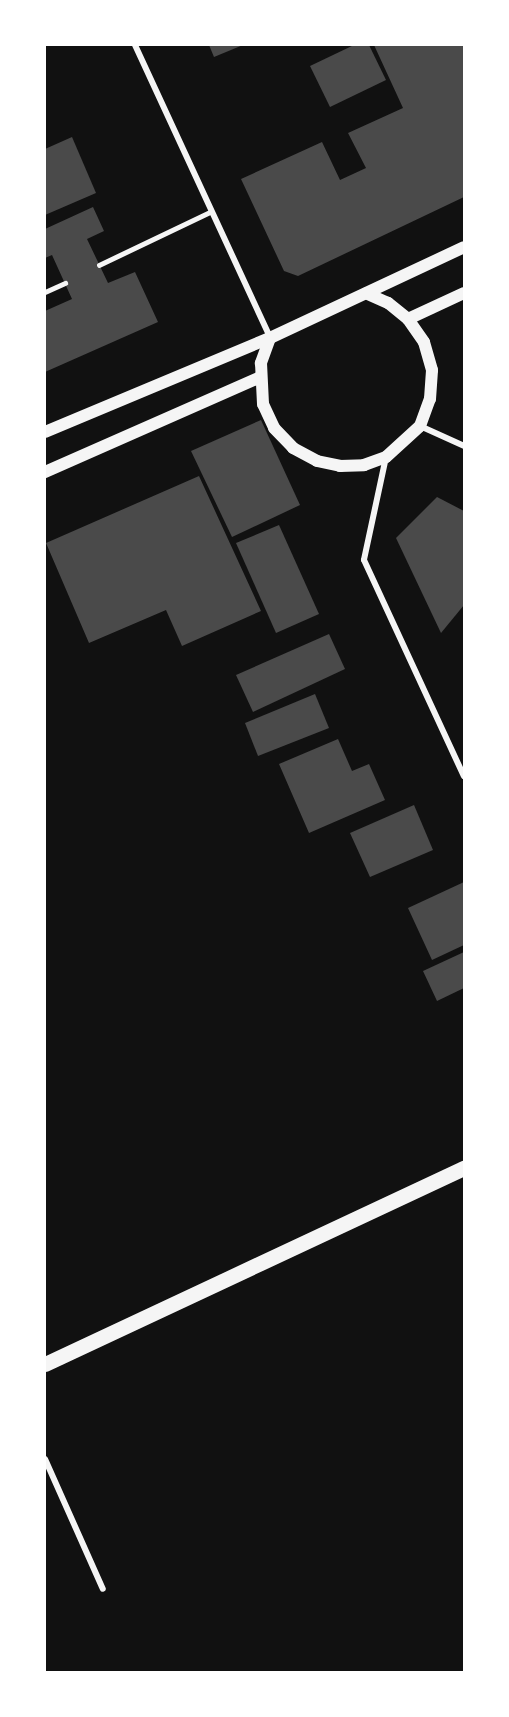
<!DOCTYPE html>
<style>
body{margin:0}
#map{position:relative;width:509px;height:1717px;overflow:hidden;background:#111;font-family:"Source Sans 3",sans-serif}
div>[style]{position:absolute}
.building>*{inset:0;background:#4a4a4a}
.service>*{height:4.5px;margin:-2.25px;padding:0 2.25px;transform-origin:2.25px;border-radius:2.25px;background:#f5f5f5}
.minor>*{height:6px;margin:-3px;padding:0 3px;transform-origin:3px;border-radius:3px;background:#f5f5f5}
.secondary>*{height:12px;margin:-6px;padding:0 6px;transform-origin:6px;border-radius:6px;background:#f5f5f5}
.primary>*{height:15px;margin:-7.5px;padding:0 7.5px;transform-origin:7.5px;border-radius:7.5px;background:#f5f5f5}
span{translate:-50% -50%;white-space:nowrap;text-align:center;line-height:1.15;-webkit-text-stroke:4.5px #fff;paint-order:stroke}
.frame{position:absolute;inset:0;border:46px solid #fff;pointer-events:none}
</style>
<div id="map">
<div class="building">
<div style="clip-path:polygon(209px 45px,243px 45px,214px 57px)"></div>
<div style="clip-path:polygon(354px 45px,369px 45px,386px 80px,330px 107px,310px 66px)"></div>
<div style="clip-path:polygon(374px 45px,463px 45px,464px 197px,298px 276px,284px 271px,241px 179px,322px 142px,340px 180px,366px 168px,348px 133px,403px 108px)"></div>
<div style="clip-path:polygon(72px 137px,96px 193px,45px 215px,45px 149px)"></div>
<div style="clip-path:polygon(93px 207px,104px 231px,87px 239px,108px 283px,135px 272px,158px 322px,45px 372px,45px 311px,72px 299px,52px 255px,45px 258px,45px 229px)"></div>
<div style="clip-path:polygon(261px 420px,300px 505px,232px 537px,191px 451px)"></div>
<div style="clip-path:polygon(199px 476px,261px 611px,182px 646px,166px 610px,89px 643px,46px 543px)"></div>
<div style="clip-path:polygon(437px 497px,464px 511px,464px 605px,441px 633px,396px 538px)"></div>
<div style="clip-path:polygon(279px 525px,319px 614px,276px 633px,236px 543px)"></div>
<div style="clip-path:polygon(329px 634px,345px 669px,253px 712px,236px 675px)"></div>
<div style="clip-path:polygon(315px 694px,329px 728px,258px 756px,245px 723px)"></div>
<div style="clip-path:polygon(338px 739px,352px 771px,369px 764px,385px 800px,309px 833px,279px 764px)"></div>
<div style="clip-path:polygon(414px 805px,433px 850px,370px 877px,350px 833px)"></div>
<div style="clip-path:polygon(464px 882px,464px 945px,432px 960px,408px 908px)"></div>
<div style="clip-path:polygon(464px 952px,464px 988px,437px 1001px,423px 971px)"></div>
</div>
<div class="service">
<div style="left:99px;top:265px;width:123px;rotate:-25.5deg"></div>
<div style="left:45px;top:292px;width:22px;rotate:-24deg"></div>
</div>
<div class="minor">
<div style="left:135px;top:45px;width:322px;rotate:65.2deg"></div>
<div style="left:420px;top:426px;width:48px;rotate:24.4deg"></div>
<div style="left:386px;top:457px;width:105px;rotate:102.1deg"></div>
<div style="left:364px;top:560px;width:238px;rotate:65.2deg"></div>
<div style="left:45px;top:1459px;width:142px;rotate:66deg"></div>
</div>
<div class="secondary">
<div style="left:408px;top:319px;width:62px;rotate:-24.9deg"></div>
<div style="left:270px;top:338px;width:27px;rotate:110deg"></div>
<div style="left:261px;top:363px;width:41px;rotate:87.2deg"></div>
<div style="left:263px;top:404px;width:26px;rotate:65deg"></div>
<div style="left:274px;top:428px;width:28px;rotate:46deg"></div>
<div style="left:293px;top:448px;width:27px;rotate:28deg"></div>
<div style="left:317px;top:461px;width:24px;rotate:12deg"></div>
<div style="left:340px;top:466px;width:24px;rotate:-2deg"></div>
<div style="left:364px;top:465px;width:23px;rotate:-20deg"></div>
<div style="left:386px;top:457px;width:46px;rotate:-42.4deg"></div>
<div style="left:420px;top:426px;width:29px;rotate:-70deg"></div>
<div style="left:430px;top:399px;width:29px;rotate:-86deg"></div>
<div style="left:432px;top:370px;width:29px;rotate:-106deg"></div>
<div style="left:424px;top:342px;width:28px;rotate:-125deg"></div>
<div style="left:408px;top:319px;width:26px;rotate:-141deg"></div>
<div style="left:388px;top:303px;width:24px;rotate:-156deg"></div>
<div style="left:45px;top:432px;width:244px;rotate:-22.7deg"></div>
<div style="left:270px;top:338px;width:214px;rotate:-25.1deg"></div>
<div style="left:45px;top:472px;width:235px;rotate:-23.8deg"></div>
</div>
<div class="primary">
<div style="left:45px;top:1364px;width:463px;rotate:-25.1deg"></div>
</div>
<div class="frame"></div>
</div>
